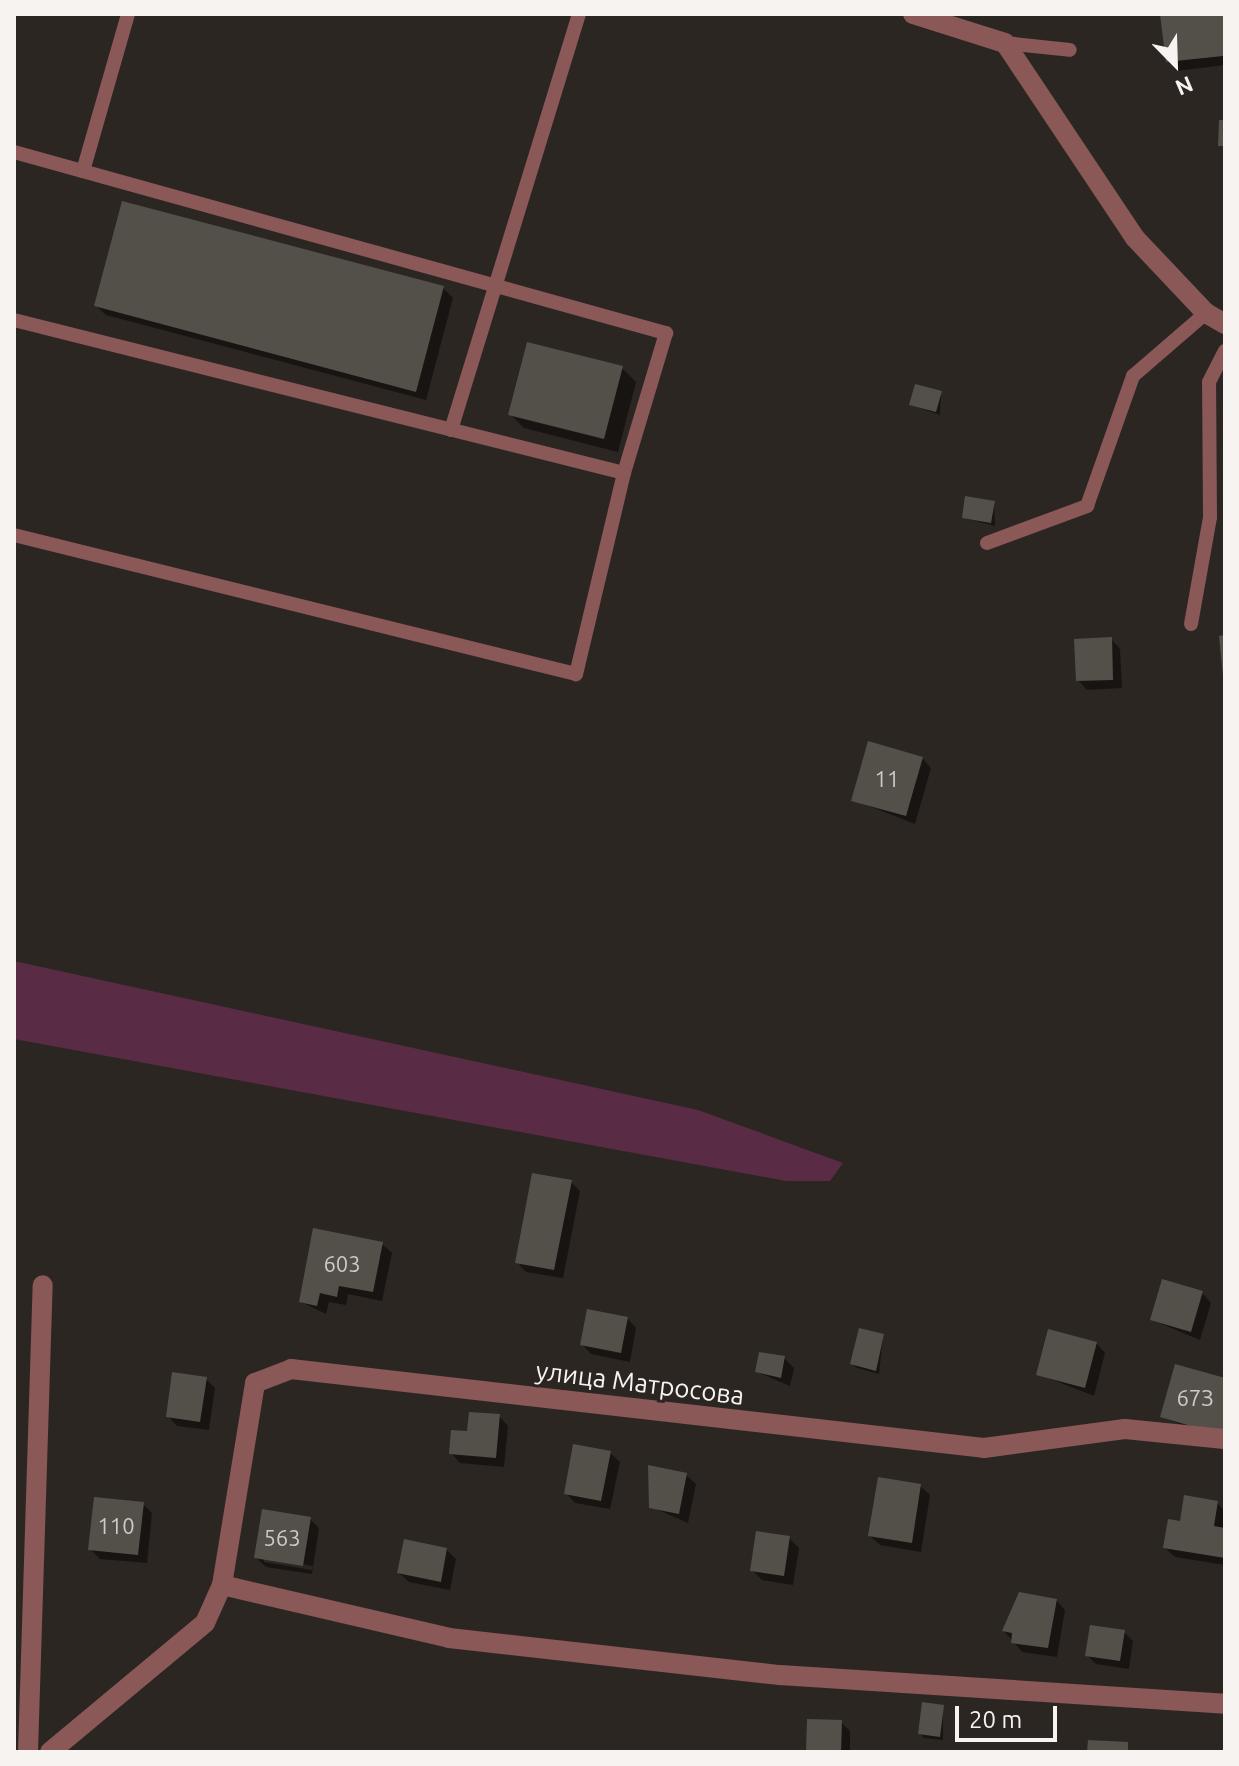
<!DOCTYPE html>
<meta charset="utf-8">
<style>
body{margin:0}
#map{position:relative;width:1239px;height:1766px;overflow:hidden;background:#2b2622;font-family:Ubuntu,sans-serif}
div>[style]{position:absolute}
.green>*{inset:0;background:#592b44}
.shadow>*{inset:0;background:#0007}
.building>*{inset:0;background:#53504a}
.lane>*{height:14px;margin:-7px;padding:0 7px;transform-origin:7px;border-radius:7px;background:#895857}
.street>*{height:20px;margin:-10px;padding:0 10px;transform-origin:10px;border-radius:10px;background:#895857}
span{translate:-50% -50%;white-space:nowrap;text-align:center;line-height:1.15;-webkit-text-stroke:6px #2b2622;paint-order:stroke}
.number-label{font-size:22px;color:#cecac7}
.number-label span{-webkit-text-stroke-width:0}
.street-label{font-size:26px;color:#f7f3f1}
.frame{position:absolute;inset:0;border:16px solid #f7f3f1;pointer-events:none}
.north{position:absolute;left:1135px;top:24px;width:80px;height:80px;-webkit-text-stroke:6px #2b2622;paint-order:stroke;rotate:157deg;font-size:22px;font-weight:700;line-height:32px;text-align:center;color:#f7f3f1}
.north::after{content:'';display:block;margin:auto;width:28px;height:36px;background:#f7f3f1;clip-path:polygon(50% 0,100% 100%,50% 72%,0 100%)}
.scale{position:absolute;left:955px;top:1706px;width:102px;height:36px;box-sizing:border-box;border:4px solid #f7f3f1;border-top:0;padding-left:10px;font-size:24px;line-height:28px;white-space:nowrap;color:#f7f3f1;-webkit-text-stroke:6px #2b2622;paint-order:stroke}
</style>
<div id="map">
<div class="green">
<div style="clip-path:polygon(14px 961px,698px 1110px,843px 1163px,830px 1181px,786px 1181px,14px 1039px)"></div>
</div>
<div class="shadow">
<div style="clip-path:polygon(1162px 14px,1225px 14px,1225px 65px,1177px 71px,1168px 61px)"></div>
<div style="clip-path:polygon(443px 288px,453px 298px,426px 400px,106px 315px,96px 306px)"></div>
<div style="clip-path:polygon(622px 368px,636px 382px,618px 452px,524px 428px,510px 414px)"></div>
<div style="clip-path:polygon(941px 393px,940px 415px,911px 405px)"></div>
<div style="clip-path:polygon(994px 503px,995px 526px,964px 518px)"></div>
<div style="clip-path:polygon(1111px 639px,1120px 649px,1122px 688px,1087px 690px,1078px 680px)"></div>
<div style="clip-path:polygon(922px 758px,931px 768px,915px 824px,854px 800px)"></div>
<div style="clip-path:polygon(571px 1182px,580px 1191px,563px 1278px,526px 1272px,517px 1262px)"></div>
<div style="clip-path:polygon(382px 1244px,392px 1253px,382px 1301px,348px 1294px,346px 1305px,329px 1302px,326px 1314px,301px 1302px)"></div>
<div style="clip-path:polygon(1202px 1293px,1211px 1303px,1200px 1340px,1152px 1320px)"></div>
<div style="clip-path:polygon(627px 1318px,636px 1328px,630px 1362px,591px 1354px,582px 1344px)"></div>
<div style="clip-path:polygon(883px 1336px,879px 1374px,857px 1368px,852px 1364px)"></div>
<div style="clip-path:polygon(1096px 1343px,1105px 1353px,1094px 1396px,1038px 1374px)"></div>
<div style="clip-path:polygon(784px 1358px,794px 1368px,790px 1386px,757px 1372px)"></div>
<div style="clip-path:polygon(206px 1379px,215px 1388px,209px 1430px,177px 1426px,168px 1416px)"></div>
<div style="clip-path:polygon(1225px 1380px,1225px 1441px,1162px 1417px)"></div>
<div style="clip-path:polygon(499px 1416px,508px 1426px,504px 1467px,460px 1463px,451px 1453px)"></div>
<div style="clip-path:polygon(610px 1453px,620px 1462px,610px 1509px,575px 1503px,566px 1493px)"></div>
<div style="clip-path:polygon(650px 1468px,686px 1475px,696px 1484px,688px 1523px,651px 1507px)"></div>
<div style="clip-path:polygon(920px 1486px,930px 1495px,921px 1552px,880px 1545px,870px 1536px)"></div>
<div style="clip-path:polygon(1217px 1503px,1225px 1511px,1225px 1565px,1175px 1557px,1165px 1548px,1181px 1523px)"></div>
<div style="clip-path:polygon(143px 1504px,152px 1513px,147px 1563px,100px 1559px,90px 1549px)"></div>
<div style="clip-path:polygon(evenodd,310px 1519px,319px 1528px,312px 1574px,266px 1567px,256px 1558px,310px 1519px,264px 1558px,313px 1566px,312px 1570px,264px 1562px,264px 1558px)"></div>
<div style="clip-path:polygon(789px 1538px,799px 1548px,793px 1585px,762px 1580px,752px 1570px)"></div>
<div style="clip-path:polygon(446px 1549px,456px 1559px,450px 1590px,409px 1582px,399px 1573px)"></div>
<div style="clip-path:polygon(1056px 1600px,1065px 1610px,1057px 1657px,1022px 1652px,1004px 1631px)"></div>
<div style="clip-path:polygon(1124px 1632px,1133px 1641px,1129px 1669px,1096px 1664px,1087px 1655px)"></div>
<div style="clip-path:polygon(943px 1707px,943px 1740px,924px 1738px,920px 1733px)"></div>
<div style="clip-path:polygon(841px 1722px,850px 1731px,850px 1752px,808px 1752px)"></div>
</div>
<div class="building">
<div style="clip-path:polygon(1160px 14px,1225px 14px,1223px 56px,1166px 62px)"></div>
<div style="clip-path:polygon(1219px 120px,1225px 120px,1225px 146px,1218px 146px)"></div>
<div style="clip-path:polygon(122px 201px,444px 286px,416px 392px,94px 306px)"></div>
<div style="clip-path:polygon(527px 342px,623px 366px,604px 439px,508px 415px)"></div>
<div style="clip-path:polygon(915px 384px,942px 391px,936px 412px,909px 405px)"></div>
<div style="clip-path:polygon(965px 496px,995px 501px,991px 523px,962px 518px)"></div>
<div style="clip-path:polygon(1225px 635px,1225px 676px,1223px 676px,1219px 636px)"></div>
<div style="clip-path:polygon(1112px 637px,1113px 680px,1076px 681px,1074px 639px)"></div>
<div style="clip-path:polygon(868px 741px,923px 757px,906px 816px,851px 801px)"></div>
<div style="clip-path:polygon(532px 1173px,572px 1180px,554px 1270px,515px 1263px)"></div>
<div style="clip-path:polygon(313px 1228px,383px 1242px,373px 1292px,339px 1286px,337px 1297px,320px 1293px,317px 1306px,299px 1302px)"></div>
<div style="clip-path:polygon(1162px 1279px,1203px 1291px,1191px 1332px,1150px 1320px)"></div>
<div style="clip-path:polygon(587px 1309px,628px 1317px,621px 1353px,580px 1345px)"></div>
<div style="clip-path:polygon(859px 1328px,884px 1334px,876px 1371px,850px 1364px)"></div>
<div style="clip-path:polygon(1048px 1329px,1097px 1342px,1085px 1388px,1036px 1375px)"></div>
<div style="clip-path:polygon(759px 1352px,785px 1356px,781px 1378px,755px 1372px)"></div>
<div style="clip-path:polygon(1175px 1364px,1225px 1378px,1225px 1436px,1160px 1417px)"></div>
<div style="clip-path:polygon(172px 1372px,207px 1377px,200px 1422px,166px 1417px)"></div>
<div style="clip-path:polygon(469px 1412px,500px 1414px,496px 1458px,449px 1454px,451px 1430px,467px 1431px)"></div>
<div style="clip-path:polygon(573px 1444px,611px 1451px,601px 1501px,564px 1494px)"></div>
<div style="clip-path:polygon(648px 1465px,687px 1473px,679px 1514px,649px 1508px)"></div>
<div style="clip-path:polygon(878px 1477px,921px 1484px,912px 1543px,868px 1536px)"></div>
<div style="clip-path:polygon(1184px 1495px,1218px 1501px,1214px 1526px,1225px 1528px,1225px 1558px,1163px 1548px,1168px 1519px,1180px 1521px)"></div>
<div style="clip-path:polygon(94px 1497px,144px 1502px,138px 1555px,88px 1550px)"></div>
<div style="clip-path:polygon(262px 1509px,311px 1517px,303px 1566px,254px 1558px)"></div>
<div style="clip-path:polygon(756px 1531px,790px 1536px,784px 1576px,750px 1571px)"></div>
<div style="clip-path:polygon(404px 1539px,447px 1548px,441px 1582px,397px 1573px)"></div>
<div style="clip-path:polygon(1019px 1592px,1057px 1599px,1048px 1648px,1011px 1643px,1012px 1633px,1002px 1631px)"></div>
<div style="clip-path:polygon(1090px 1625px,1125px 1630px,1120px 1661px,1085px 1656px)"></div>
<div style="clip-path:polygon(922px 1702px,944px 1705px,940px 1737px,918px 1734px)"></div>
<div style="clip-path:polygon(807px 1719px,842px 1720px,841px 1752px,806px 1752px)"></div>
<div style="clip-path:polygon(1088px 1740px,1128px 1742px,1128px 1752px,1087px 1752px)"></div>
</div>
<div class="lane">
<div style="left:1005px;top:43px;width:65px;rotate:6.1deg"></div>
<div style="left:14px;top:152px;width:677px;rotate:15.52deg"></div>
<div style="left:666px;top:333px;width:146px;rotate:106.7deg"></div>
<div style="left:83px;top:171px;width:163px;rotate:-74deg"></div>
<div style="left:14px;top:320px;width:629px;rotate:14.08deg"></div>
<div style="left:624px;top:473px;width:207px;rotate:103.4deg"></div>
<div style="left:576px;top:674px;width:579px;rotate:-166.11deg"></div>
<div style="left:451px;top:430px;width:435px;rotate:-72.9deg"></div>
<div style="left:987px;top:543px;width:107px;rotate:-20.3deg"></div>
<div style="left:1087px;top:506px;width:138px;rotate:-70.5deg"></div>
<div style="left:1133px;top:376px;width:96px;rotate:-40.8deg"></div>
<div style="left:1191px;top:624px;width:109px;rotate:-79.9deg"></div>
<div style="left:1210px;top:517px;width:135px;rotate:-90.4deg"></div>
<div style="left:1209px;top:382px;width:35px;rotate:-63deg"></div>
</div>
<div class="street">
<div style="left:913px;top:14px;width:96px;rotate:17.5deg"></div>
<div style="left:1005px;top:43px;width:234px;rotate:56.3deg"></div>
<div style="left:1135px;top:238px;width:103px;rotate:46.6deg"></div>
<div style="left:1206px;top:313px;width:22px;rotate:30deg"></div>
<div style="left:222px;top:1585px;width:205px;rotate:-80.7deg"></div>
<div style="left:255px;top:1383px;width:39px;rotate:-21deg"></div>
<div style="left:291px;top:1369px;width:697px;rotate:6.5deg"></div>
<div style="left:984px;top:1448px;width:142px;rotate:-7.7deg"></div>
<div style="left:1125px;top:1429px;width:100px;rotate:5.7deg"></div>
<div style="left:28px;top:1752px;width:467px;rotate:-88.2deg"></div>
<div style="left:50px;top:1752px;width:202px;rotate:-39.8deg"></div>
<div style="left:205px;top:1623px;width:42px;rotate:-65.9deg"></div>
<div style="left:222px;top:1585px;width:233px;rotate:13.1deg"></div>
<div style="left:449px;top:1638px;width:333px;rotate:6.4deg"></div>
<div style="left:780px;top:1675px;width:446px;rotate:3.7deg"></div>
</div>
<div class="number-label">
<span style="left:887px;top:779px">11</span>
<span style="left:342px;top:1264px">603</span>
<span style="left:1195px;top:1398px">67З</span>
<span style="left:116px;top:1526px">110</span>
<span style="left:282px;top:1538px">563</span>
</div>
<div class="street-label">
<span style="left:640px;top:1383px;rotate:7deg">улица Матросова</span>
</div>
<div class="frame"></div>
<div class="north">N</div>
<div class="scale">20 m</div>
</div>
